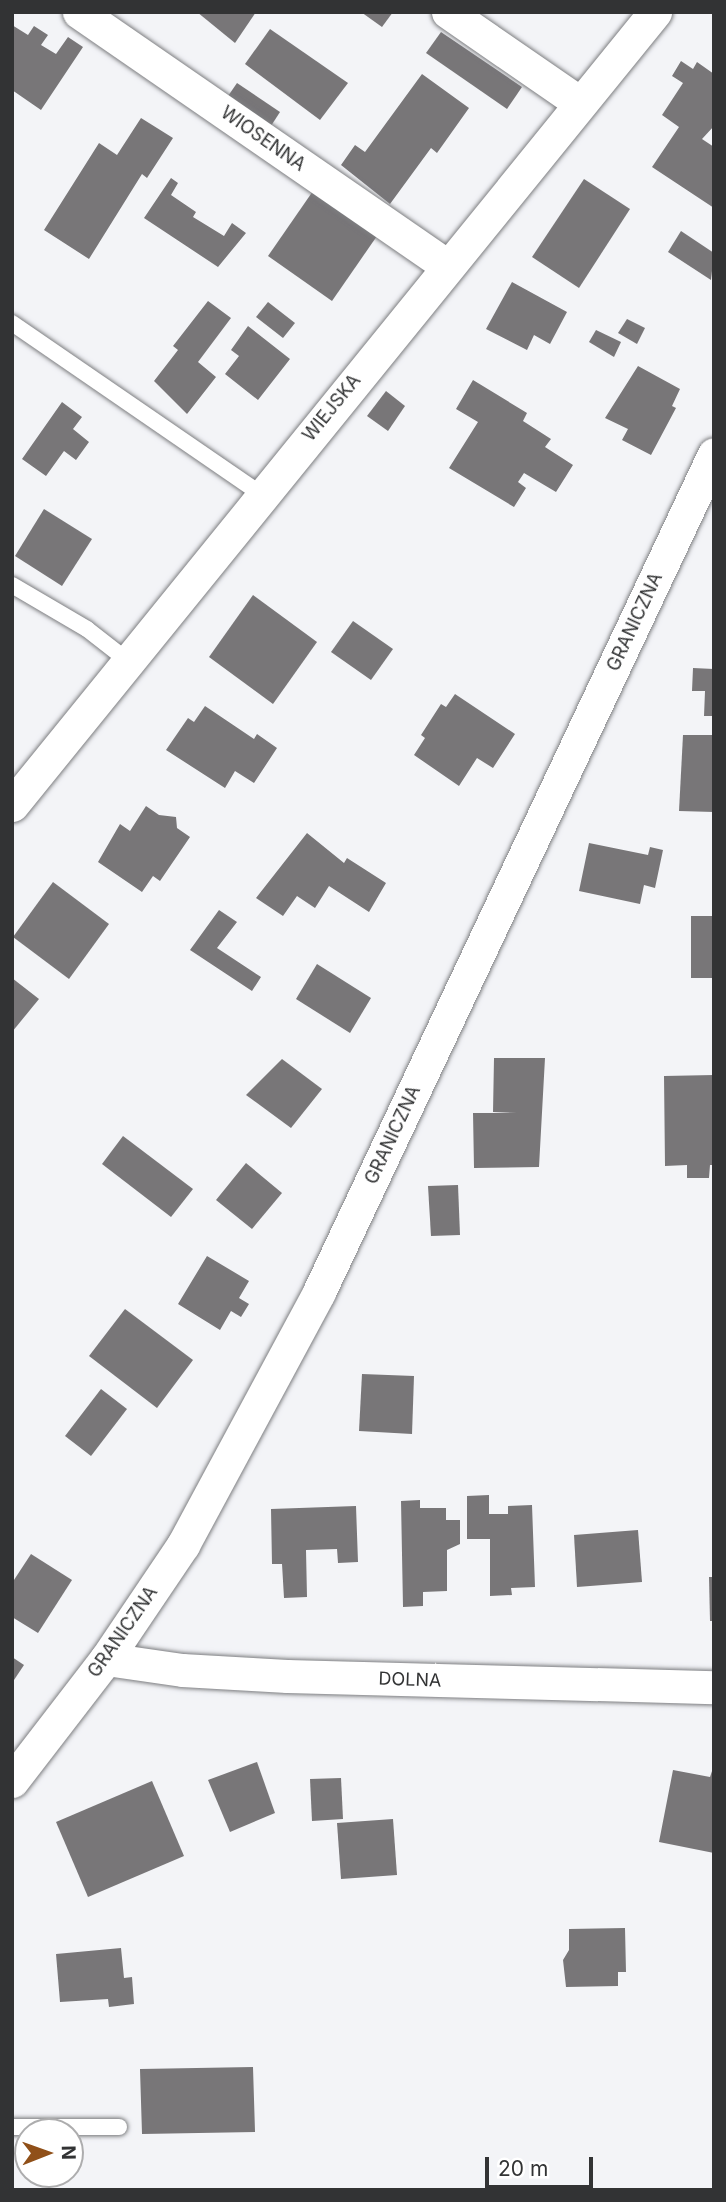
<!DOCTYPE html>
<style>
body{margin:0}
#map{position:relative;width:726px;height:2202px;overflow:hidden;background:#f3f4f7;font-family:Inter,sans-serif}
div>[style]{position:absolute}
.building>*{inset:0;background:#787678}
.roads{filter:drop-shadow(0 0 2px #7d7e81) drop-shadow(0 0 2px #7d7e81)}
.service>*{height:16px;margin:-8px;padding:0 8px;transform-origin:8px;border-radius:8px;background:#fff}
.minor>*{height:33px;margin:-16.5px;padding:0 16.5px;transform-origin:16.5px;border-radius:16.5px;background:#fff}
span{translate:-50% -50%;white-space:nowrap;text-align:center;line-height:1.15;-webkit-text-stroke:7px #fff;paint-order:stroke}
.street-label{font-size:18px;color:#323334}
.frame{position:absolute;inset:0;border:14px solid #323334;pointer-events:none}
.north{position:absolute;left:14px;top:2118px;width:70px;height:70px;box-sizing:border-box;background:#fff;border:2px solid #adadae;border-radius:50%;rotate:89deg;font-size:19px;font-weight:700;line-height:28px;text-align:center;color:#323334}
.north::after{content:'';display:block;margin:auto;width:24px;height:32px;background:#905019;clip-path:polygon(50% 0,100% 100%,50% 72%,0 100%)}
.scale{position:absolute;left:485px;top:2157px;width:108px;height:32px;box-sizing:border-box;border:4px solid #323334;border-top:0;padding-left:9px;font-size:21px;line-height:24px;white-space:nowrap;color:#323334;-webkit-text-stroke:5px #fff;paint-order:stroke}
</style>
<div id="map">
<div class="building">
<div style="clip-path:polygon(197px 12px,256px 12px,235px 43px)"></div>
<div style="clip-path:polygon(361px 12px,393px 12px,382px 27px)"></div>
<div style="clip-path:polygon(12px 25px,28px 35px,34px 26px,48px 35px,41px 45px,56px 54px,68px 37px,83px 47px,41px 110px,12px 90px)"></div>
<div style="clip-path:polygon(270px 29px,348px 83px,320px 120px,245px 64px)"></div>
<div style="clip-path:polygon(441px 32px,522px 87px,507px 109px,426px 53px)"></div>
<div style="clip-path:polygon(681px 61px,693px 69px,697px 62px,714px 74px,714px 126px,702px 139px,714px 147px,714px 208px,652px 167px,679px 127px,662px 115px,683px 83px,672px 76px)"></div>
<div style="clip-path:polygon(422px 74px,469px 108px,437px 153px,431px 148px,390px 204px,341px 165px,355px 145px,365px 152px)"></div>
<div style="clip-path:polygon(237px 83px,280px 112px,269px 129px,226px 99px)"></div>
<div style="clip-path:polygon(141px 118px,173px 138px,147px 178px,142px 174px,89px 259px,44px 230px,99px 143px,117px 155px)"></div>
<div style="clip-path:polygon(171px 178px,178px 183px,171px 195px,196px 212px,193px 217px,224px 236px,232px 223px,246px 233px,218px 267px,144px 218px)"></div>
<div style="clip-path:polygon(584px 179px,630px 209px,579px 288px,532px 257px)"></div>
<div style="clip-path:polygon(313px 191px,377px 236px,332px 301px,268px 256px)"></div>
<div style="clip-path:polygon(681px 231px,714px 253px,711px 280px,668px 252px)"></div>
<div style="clip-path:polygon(512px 282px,567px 312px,550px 344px,534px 335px,527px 350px,486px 329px)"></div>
<div style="clip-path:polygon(208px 301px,231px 318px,198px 362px,216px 377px,187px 414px,154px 381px,178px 350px,173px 346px)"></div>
<div style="clip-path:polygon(268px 302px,295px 323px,283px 338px,256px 317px)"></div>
<div style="clip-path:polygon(627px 319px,645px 328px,637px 344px,618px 333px)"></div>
<div style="clip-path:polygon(248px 326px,290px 359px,258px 400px,225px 374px,239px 356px,231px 350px)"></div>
<div style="clip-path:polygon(596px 330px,621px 342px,614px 357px,589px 342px)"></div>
<div style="clip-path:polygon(638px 366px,680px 389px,672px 406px,676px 408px,651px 455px,622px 440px,628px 429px,605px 418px)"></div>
<div style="clip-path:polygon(473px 380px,527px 413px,523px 421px,551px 439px,545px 447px,573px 465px,556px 492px,524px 473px,518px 482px,526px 488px,514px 507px,449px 468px,478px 422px,456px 409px)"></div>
<div style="clip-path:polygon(386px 391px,405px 406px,388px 431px,367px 416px)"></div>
<div style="clip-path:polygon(62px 402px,82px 417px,73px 429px,89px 442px,76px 460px,64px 451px,46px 476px,22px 459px)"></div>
<div style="clip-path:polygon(44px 509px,92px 539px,62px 586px,15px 556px)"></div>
<div style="clip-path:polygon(253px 595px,317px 642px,273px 704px,209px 657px)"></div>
<div style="clip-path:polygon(353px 621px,393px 649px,371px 680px,331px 652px)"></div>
<div style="clip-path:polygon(693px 668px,714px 669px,714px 716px,704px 716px,705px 691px,692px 691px)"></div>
<div style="clip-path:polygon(455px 694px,515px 734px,493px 768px,477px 758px,459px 786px,414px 755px,425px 738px,421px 735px,441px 704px,446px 707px)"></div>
<div style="clip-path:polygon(205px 706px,254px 739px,257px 734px,277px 748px,254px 783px,235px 771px,225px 788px,166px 750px,188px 718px,194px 722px)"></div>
<div style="clip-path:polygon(683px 735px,714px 735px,714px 812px,679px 811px)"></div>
<div style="clip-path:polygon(146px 806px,159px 815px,176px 817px,177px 828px,190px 837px,160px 881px,153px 876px,142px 892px,98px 862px,120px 824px,130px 831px)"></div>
<div style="clip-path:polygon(307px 833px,344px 863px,347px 858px,386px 883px,369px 912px,329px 886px,315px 908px,297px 896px,283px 916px,256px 898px)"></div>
<div style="clip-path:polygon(589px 843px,648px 855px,650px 847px,663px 850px,655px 888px,644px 885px,640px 904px,579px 891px)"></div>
<div style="clip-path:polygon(53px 882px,109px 924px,69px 979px,13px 937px)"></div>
<div style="clip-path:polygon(219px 910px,237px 922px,217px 948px,261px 977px,252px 991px,190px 950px)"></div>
<div style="clip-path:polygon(691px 916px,714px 916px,714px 978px,691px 978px)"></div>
<div style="clip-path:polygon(317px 964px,371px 998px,350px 1033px,296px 999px)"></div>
<div style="clip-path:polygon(12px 978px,39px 999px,12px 1032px)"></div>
<div style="clip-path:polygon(494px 1058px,545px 1058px,539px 1167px,474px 1168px,473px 1113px,517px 1113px,493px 1112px)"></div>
<div style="clip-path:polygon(282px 1059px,322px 1089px,291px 1128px,246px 1095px)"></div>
<div style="clip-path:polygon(714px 1075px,714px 1165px,710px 1165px,709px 1178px,687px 1178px,687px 1165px,665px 1166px,664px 1076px)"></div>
<div style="clip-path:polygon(123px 1136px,193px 1189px,171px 1217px,102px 1164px)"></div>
<div style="clip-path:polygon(246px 1163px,282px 1193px,252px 1229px,216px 1200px)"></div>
<div style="clip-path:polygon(458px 1185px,460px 1235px,431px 1236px,428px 1186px)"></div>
<div style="clip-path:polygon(207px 1256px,249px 1281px,239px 1298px,249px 1304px,241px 1317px,231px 1311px,220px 1330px,178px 1304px)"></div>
<div style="clip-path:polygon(125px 1309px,193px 1360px,157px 1408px,89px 1356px)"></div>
<div style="clip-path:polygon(362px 1374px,414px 1376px,412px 1434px,359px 1431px)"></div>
<div style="clip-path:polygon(101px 1389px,127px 1409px,91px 1456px,65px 1436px)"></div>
<div style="clip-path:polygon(489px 1495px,489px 1514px,508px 1514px,508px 1506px,532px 1505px,535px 1587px,511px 1588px,512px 1595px,490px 1596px,490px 1539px,467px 1539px,467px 1496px)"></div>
<div style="clip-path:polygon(420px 1500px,420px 1508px,446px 1508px,446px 1520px,460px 1520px,460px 1544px,447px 1550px,447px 1591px,423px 1592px,423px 1606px,403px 1607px,401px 1501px)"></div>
<div style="clip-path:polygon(356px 1506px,358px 1562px,338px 1563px,337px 1549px,306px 1550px,307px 1597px,284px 1598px,282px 1564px,272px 1564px,271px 1509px)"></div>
<div style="clip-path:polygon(638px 1530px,642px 1582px,577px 1587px,574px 1535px)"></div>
<div style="clip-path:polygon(31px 1554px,72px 1580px,38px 1633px,12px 1617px,12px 1583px)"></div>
<div style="clip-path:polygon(709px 1577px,714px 1577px,714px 1621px,710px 1621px)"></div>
<div style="clip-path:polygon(12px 1657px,24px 1665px,12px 1683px)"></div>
<div style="clip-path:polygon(257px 1762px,275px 1813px,230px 1832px,208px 1780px)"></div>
<div style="clip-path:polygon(714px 1765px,714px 1853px,659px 1842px,673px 1770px,710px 1777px)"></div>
<div style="clip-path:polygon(341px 1778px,343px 1819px,312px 1821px,310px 1779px)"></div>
<div style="clip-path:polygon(152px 1781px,184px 1856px,88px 1897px,56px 1822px)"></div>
<div style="clip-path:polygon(393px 1819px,397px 1875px,341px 1879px,337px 1823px)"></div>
<div style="clip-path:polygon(625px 1928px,626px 1972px,618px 1972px,618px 1986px,566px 1987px,563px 1960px,569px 1950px,569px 1929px)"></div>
<div style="clip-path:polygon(121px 1948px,124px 1978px,132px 1977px,134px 2004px,109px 2007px,108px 1999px,60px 2002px,56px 1954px)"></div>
<div style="clip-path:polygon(253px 2067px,255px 2132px,142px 2134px,140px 2069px)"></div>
</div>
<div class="roads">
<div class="service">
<div style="left:12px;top:323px;width:303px;rotate:34.5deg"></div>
<div style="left:12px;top:585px;width:87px;rotate:30.4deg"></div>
<div style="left:87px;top:629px;width:52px;rotate:38deg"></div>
<div style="left:12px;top:2127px;width:107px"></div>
</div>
<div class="minor">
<div style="left:79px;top:12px;width:447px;rotate:34.6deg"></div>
<div style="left:448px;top:12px;width:160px;rotate:34.6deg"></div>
<div style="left:12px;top:805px;width:1021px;rotate:-50.96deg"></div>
<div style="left:106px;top:1659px;width:77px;rotate:8.2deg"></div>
<div style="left:182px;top:1670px;width:105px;rotate:3.3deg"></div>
<div style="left:287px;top:1676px;width:427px;rotate:1.5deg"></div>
<div style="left:12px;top:1781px;width:154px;rotate:-52.4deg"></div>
<div style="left:106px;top:1659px;width:138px;rotate:-56deg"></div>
<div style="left:183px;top:1545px;width:287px;rotate:-61.7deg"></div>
<div style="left:319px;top:1292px;width:926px;rotate:-64.76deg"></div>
</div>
</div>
<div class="street-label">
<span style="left:263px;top:139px;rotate:35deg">WIOSENNA</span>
<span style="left:332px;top:408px;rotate:-51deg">WIEJSKA</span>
<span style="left:635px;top:622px;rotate:-65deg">GRANICZNA</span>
<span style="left:393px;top:1135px;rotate:-65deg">GRANICZNA</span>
<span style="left:123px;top:1632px;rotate:-55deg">GRANICZNA</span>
<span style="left:410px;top:1680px;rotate:2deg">DOLNA</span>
</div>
<div class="frame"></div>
<div class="north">N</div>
<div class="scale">20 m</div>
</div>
